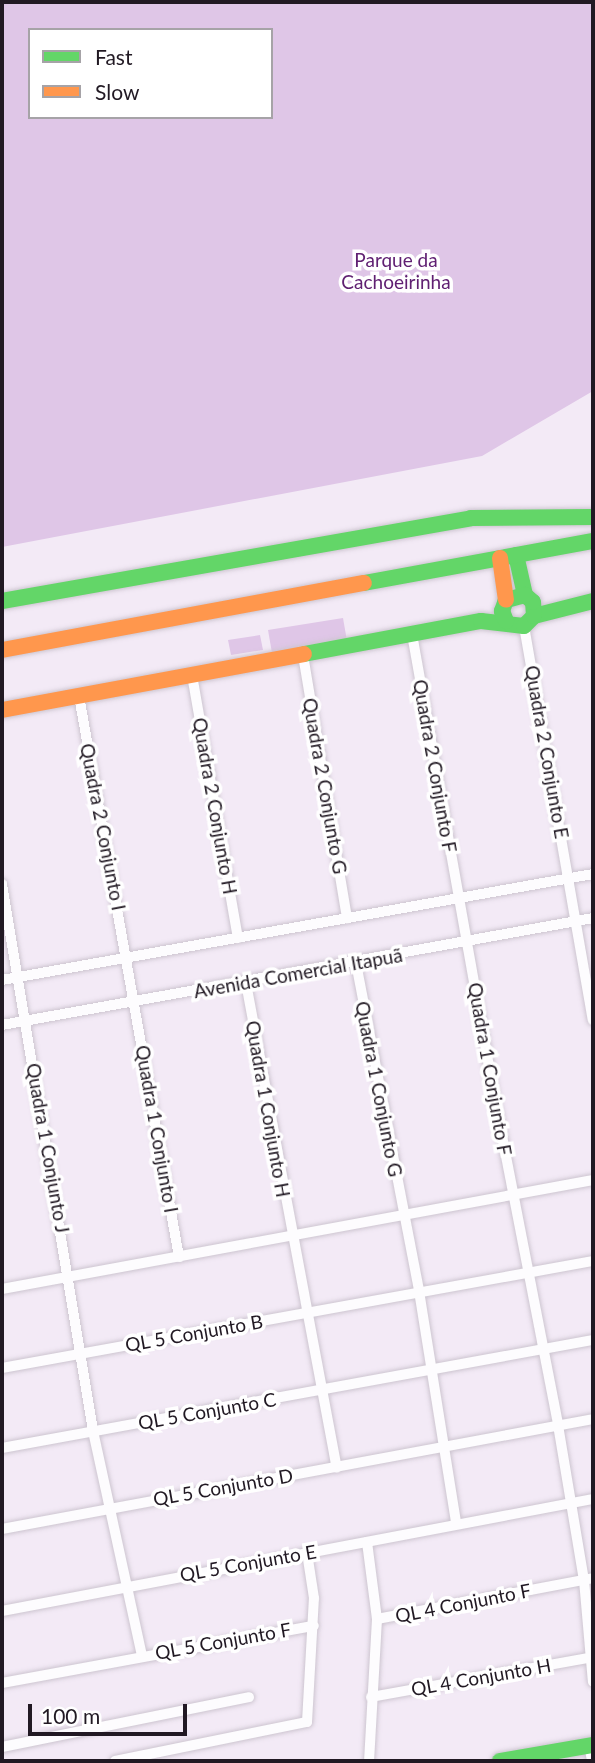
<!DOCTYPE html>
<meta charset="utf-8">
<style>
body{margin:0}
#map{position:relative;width:595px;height:1763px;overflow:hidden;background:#f3eaf6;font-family:Lato,sans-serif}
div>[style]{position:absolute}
.green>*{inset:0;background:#dfc6e7}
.roads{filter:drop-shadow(0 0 2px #cdc5d0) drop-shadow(0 0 2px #cdc5d0)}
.street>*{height:10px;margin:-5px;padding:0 5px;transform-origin:5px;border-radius:5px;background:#fdfcfe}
.fast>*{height:16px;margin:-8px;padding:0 8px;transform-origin:8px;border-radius:8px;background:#63d668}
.slow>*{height:16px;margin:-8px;padding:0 8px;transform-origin:8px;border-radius:8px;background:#ff974d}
span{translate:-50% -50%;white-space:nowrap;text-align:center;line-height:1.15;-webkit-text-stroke:7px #fff;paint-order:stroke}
.park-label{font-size:19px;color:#602072}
.street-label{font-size:19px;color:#211923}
.frame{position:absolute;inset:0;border:4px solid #211923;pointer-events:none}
.legend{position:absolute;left:28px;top:28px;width:245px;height:91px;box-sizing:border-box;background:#fff;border:2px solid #a6a3a7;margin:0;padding:9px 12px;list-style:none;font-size:21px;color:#211923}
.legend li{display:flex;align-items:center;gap:14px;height:35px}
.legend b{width:35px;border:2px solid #a6a3a7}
.scale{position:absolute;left:28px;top:1704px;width:159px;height:32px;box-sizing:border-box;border:4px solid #211923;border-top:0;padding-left:9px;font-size:21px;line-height:24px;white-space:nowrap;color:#211923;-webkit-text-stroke:5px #fff;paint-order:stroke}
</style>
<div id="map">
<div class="green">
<div style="clip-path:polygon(evenodd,2px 2px,593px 2px,593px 391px,482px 456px,2px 547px,2px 2px,30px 30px,271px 30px,271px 117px,30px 117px,30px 30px)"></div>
<div style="clip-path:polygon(343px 618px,347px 641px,272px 653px,268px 630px)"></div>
<div style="clip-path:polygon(260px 635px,263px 650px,231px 655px,228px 640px)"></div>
</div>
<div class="roads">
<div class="street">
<div style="left:524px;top:626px;width:400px;rotate:80.1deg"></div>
<div style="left:412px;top:634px;width:452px;rotate:79.9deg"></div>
<div style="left:491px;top:1079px;width:352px;rotate:79deg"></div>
<div style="left:558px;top:1425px;width:157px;rotate:80.5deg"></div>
<div style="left:584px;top:1580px;width:102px;rotate:85deg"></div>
<div style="left:303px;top:655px;width:267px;rotate:80.5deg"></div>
<div style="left:192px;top:675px;width:267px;rotate:80.1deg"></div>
<div style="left:79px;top:696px;width:570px;rotate:79.89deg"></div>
<div style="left:2px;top:884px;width:555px;rotate:80.55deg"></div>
<div style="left:93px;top:1431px;width:230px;rotate:77.7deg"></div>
<div style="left:356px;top:963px;width:334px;rotate:79.1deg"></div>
<div style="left:419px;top:1291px;width:235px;rotate:80.9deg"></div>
<div style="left:2px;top:980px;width:600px;rotate:-10.17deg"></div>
<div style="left:246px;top:983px;width:493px;rotate:79.4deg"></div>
<div style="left:2px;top:1025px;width:601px;rotate:-10.26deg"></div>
<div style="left:2px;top:1289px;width:601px;rotate:-10.45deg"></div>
<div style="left:2px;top:1368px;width:601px;rotate:-10.26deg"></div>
<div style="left:2px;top:1448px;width:601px;rotate:-10.36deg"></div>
<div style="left:2px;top:1529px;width:601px;rotate:-10.54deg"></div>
<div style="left:367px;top:1542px;width:78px;rotate:82.6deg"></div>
<div style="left:377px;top:1619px;width:142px;rotate:93.2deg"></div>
<div style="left:2px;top:1611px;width:602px;rotate:-10.73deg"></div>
<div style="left:377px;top:1619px;width:220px;rotate:-10.7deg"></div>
<div style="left:2px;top:1683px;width:317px;rotate:-10.4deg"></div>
<div style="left:371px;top:1697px;width:226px;rotate:-10.2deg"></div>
<div style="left:589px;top:1745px;width:16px;rotate:79deg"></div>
<div style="left:2px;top:1747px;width:252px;rotate:-11.4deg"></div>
<div style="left:115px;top:1761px;width:196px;rotate:-11.5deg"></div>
<div style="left:307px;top:1722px;width:124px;rotate:-86.8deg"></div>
<div style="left:314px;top:1598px;width:46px;rotate:-98.8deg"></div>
</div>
<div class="fast">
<div style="left:516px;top:555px;width:41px;rotate:77.3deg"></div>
<div style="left:364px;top:583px;width:233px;rotate:-10.4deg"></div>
<div style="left:2px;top:601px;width:476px;rotate:-10deg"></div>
<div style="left:471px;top:518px;width:122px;rotate:-0.5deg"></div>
<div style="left:534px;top:616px;width:61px;rotate:-14.3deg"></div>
<div style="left:304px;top:654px;width:180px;rotate:-10.6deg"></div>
<div style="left:481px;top:621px;width:43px;rotate:6.6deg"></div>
<div style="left:524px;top:626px;width:14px;rotate:-45deg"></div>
<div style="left:534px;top:616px;width:14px;rotate:-94deg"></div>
<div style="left:533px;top:602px;width:11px;rotate:-139deg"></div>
<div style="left:525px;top:595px;width:20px;rotate:165deg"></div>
<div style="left:506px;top:600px;width:12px;rotate:110deg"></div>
<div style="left:502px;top:611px;width:11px;rotate:68deg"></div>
<div style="left:500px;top:1761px;width:94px;rotate:-9.8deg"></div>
</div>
<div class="slow">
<div style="left:500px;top:558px;width:42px;rotate:81.9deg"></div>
<div style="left:2px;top:650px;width:368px;rotate:-10.5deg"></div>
<div style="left:2px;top:710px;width:307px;rotate:-10.5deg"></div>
</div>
</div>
<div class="park-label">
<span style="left:396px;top:271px">Parque da<br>Cachoeirinha</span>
</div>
<div class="street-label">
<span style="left:547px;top:752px;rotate:80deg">Quadra 2 Conjunto E</span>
<span style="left:435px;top:766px;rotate:80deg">Quadra 2 Conjunto F</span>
<span style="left:325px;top:786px;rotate:80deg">Quadra 2 Conjunto G</span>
<span style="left:215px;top:806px;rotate:80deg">Quadra 2 Conjunto H</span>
<span style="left:103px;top:827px;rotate:79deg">Quadra 2 Conjunto I</span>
<span style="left:298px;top:973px;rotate:-10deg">Avenida Comercial Itapuã</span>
<span style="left:490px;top:1069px;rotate:80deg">Quadra 1 Conjunto F</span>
<span style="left:379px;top:1089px;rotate:79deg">Quadra 1 Conjunto G</span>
<span style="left:268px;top:1109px;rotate:80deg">Quadra 1 Conjunto H</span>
<span style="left:157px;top:1129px;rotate:80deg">Quadra 1 Conjunto I</span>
<span style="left:48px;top:1148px;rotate:80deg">Quadra 1 Conjunto J</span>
<span style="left:194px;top:1333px;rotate:-10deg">QL 5 Conjunto B</span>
<span style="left:207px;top:1411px;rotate:-10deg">QL 5 Conjunto C</span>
<span style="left:223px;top:1487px;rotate:-10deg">QL 5 Conjunto D</span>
<span style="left:248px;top:1563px;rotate:-10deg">QL 5 Conjunto E</span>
<span style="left:463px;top:1603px;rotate:-11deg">QL 4 Conjunto F</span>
<span style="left:223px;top:1641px;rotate:-10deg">QL 5 Conjunto F</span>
<span style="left:481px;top:1677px;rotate:-10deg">QL 4 Conjunto H</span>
</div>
<div class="frame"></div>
<ul class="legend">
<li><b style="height:9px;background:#63d668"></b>Fast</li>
<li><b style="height:9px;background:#ff974d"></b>Slow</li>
</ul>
<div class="scale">100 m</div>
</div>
